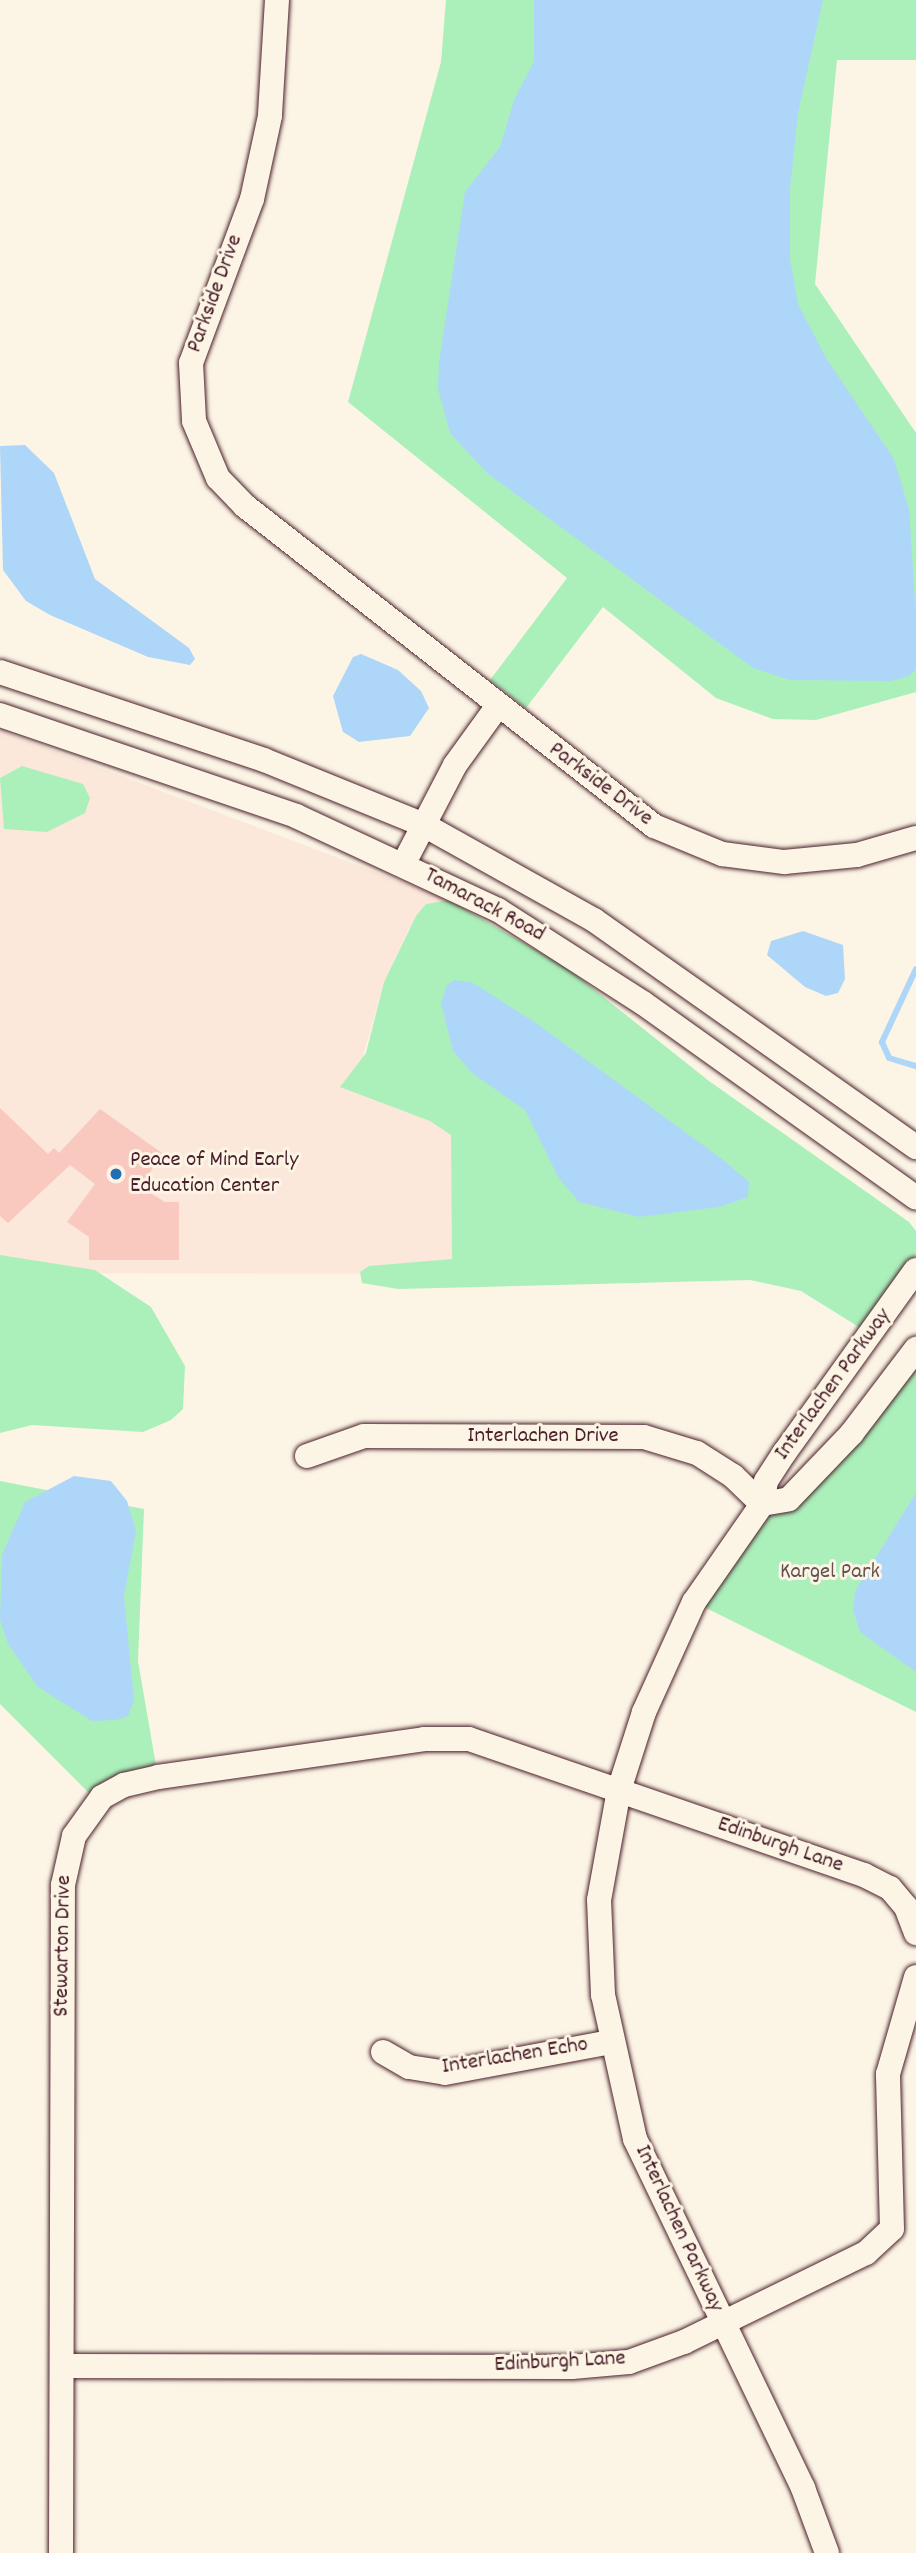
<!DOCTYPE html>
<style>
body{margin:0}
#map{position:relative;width:916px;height:2553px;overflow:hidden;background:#fcf5e5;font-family:Dekko,sans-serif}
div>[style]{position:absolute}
.built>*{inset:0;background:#fbe8da}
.green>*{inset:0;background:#abf0bb}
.water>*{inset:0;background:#aed6f8}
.stream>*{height:6px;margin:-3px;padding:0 3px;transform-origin:3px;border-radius:3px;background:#aed6f8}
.building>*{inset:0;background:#f9c9bf}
.roads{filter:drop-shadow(0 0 2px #4a1f2b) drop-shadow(0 0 2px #4a1f2b)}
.minor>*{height:24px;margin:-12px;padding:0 12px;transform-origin:12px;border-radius:12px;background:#fcf5e5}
.dots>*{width:19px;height:19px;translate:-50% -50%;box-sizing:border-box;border:4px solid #fcf5e5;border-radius:50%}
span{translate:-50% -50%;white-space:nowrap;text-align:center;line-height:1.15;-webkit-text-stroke:6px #fcf5e5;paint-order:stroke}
.street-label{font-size:23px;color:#4a1f2b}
.poi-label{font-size:23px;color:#4a1f2b}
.left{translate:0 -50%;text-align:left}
.park-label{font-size:23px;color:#62534f}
</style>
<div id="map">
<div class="built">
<div style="clip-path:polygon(0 730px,452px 901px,426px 904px,408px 931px,384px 982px,362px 1060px,475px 1121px,475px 1274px,0 1273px)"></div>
</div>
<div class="green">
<div style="clip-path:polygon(446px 0,916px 0,916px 60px,837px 60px,815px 284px,916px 433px,916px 692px,816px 720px,773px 719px,716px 698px,603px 607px,526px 708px,490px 680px,567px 578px,348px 402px,441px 62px)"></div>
<div style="clip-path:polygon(22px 766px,83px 784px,90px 798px,85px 813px,47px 832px,4px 829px,0 778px)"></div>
<div style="clip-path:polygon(449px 900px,567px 968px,709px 1081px,909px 1222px,916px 1231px,916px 1254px,862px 1329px,801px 1291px,750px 1280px,398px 1289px,362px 1283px,360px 1272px,369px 1266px,452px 1259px,451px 1135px,430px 1121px,340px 1087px,366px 1053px,384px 982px,416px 916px,426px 904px)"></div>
<div style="clip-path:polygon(0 1255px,95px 1270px,151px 1307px,185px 1366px,183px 1409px,171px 1420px,143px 1432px,32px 1425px,0 1433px)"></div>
<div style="clip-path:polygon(916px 1349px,916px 1712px,694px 1602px,762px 1504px,790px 1499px)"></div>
<div style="clip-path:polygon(0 1481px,144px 1509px,138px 1661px,158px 1777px,98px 1802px,0 1704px)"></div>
</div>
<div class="water">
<div style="clip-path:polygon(534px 0,823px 0,798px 113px,790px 189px,790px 259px,798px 304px,826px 358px,894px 459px,909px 509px,916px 616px,916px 669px,909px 676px,891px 681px,790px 680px,753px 668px,487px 473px,450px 433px,438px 389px,439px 362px,465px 192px,500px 147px,514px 100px,534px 61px)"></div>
<div style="clip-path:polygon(25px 445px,54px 473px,95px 579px,189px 648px,195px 659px,190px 665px,148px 657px,50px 615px,26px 601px,3px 570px,0 446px)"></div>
<div style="clip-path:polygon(361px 654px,398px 670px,421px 691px,429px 708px,410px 736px,359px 742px,343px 732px,333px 696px,353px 657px)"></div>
<div style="clip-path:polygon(803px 931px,843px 945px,845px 979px,838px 993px,826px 996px,805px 987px,767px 955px,771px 941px)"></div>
<div style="clip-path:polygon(455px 980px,473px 983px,536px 1023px,722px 1159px,749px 1182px,748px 1197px,719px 1207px,639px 1217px,579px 1202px,558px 1177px,525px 1110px,472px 1073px,453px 1051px,441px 1003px,447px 985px)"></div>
<div style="clip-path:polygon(74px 1476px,111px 1481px,127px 1501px,136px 1531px,124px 1596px,134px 1700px,128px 1716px,116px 1720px,92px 1721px,38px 1687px,8px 1644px,0 1620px,2px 1555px,25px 1502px)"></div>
<div style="clip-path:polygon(916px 1493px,916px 1672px,860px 1632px,853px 1610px,855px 1591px)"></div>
</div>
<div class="stream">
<div style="left:916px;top:969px;width:81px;rotate:115deg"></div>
<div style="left:882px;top:1042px;width:17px;rotate:66deg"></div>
<div style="left:889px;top:1058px;width:28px;rotate:17deg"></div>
</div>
<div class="building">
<div style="clip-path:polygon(0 1108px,48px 1154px,54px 1148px,59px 1153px,100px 1109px,162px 1153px,141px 1187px,165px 1202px,179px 1202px,179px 1260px,89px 1260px,89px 1237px,67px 1222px,95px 1184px,70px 1165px,8px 1223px,0 1216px)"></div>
</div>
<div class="roads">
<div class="minor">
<div style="left:277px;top:0;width:116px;rotate:93.5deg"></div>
<div style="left:270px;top:116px;width:85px;rotate:102.2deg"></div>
<div style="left:252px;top:199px;width:175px;rotate:110.4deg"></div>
<div style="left:191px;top:363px;width:58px;rotate:87deg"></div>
<div style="left:194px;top:421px;width:62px;rotate:67.2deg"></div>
<div style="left:218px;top:478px;width:39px;rotate:46deg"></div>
<div style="left:245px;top:506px;width:519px;rotate:38.04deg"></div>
<div style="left:654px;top:826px;width:74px;rotate:22.4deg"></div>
<div style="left:722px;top:854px;width:63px;rotate:7.4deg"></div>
<div style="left:784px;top:862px;width:73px;rotate:-5.5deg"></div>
<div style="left:857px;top:855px;width:61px;rotate:-16.1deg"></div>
<div style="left:0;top:672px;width:278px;rotate:18.4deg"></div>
<div style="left:264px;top:760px;width:173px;rotate:22.1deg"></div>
<div style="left:424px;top:825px;width:195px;rotate:29.2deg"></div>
<div style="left:594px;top:920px;width:394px;rotate:35.2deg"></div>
<div style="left:0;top:715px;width:313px;rotate:18.8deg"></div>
<div style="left:296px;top:816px;width:223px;rotate:25deg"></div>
<div style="left:498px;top:910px;width:172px;rotate:32.7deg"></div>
<div style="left:643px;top:1003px;width:335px;rotate:35.5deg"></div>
<div style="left:404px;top:863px;width:110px;rotate:-62.5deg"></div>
<div style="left:455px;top:765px;width:72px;rotate:-54.1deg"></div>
<div style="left:307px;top:1456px;width:60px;rotate:-19.3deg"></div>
<div style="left:364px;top:1436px;width:280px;rotate:0.2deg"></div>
<div style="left:644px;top:1437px;width:55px;rotate:16.8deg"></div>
<div style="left:697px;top:1453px;width:43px;rotate:32.6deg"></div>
<div style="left:733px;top:1476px;width:40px;rotate:44deg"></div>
<div style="left:762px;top:1504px;width:27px;rotate:-10deg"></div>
<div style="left:789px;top:1499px;width:91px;rotate:-46.3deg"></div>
<div style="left:852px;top:1433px;width:106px;rotate:-52.7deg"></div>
<div style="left:383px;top:2052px;width:30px;rotate:30deg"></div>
<div style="left:409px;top:2067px;width:36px;rotate:9deg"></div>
<div style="left:445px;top:2073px;width:168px;rotate:-10.6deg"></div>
<div style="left:62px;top:2366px;width:510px;rotate:0.11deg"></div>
<div style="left:572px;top:2367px;width:57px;rotate:-5deg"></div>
<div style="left:629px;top:2362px;width:59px;rotate:-20deg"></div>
<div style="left:684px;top:2342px;width:203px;rotate:-26.1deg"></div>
<div style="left:866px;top:2253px;width:35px;rotate:-43deg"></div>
<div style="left:892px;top:2229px;width:155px;rotate:-91.5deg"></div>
<div style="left:888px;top:2074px;width:101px;rotate:-73.9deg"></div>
<div style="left:61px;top:2553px;width:668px;rotate:-89.83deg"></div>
<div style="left:63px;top:1885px;width:50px;rotate:-77.3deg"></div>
<div style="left:74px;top:1836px;width:48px;rotate:-54.3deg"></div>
<div style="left:102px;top:1797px;width:25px;rotate:-29deg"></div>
<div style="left:124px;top:1785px;width:35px;rotate:-13deg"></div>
<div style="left:158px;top:1777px;width:269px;rotate:-8.1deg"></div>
<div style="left:424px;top:1739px;width:45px"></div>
<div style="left:469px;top:1739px;width:418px;rotate:19deg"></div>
<div style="left:864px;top:1875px;width:29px;rotate:27deg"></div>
<div style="left:890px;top:1888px;width:25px;rotate:50deg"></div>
<div style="left:906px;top:1907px;width:28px;rotate:69deg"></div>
<div style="left:827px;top:2553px;width:69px;rotate:-110.3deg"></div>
<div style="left:803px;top:2488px;width:387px;rotate:-115.7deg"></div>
<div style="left:635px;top:2139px;width:148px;rotate:-102.5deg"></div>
<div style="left:603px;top:1995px;width:95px;rotate:-92.4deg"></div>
<div style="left:599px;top:1900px;width:112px;rotate:-79.7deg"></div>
<div style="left:619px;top:1790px;width:82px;rotate:-72.2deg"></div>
<div style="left:644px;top:1712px;width:121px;rotate:-65.6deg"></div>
<div style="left:694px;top:1602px;width:119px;rotate:-55.2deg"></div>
<div style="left:762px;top:1504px;width:23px;rotate:-80deg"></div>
<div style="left:766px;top:1481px;width:35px;rotate:-57deg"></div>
<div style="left:785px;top:1452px;width:224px;rotate:-54.3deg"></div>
</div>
</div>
<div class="dots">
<div style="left:116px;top:1174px;background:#1f6fb2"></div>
</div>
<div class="street-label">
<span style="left:216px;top:294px;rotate:-70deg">Parkside Drive</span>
<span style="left:600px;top:785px;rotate:37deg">Parkside Drive</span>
<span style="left:484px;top:906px;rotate:28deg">Tamarack Road</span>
<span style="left:834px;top:1385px;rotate:-54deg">Interlachen Parkway</span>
<span style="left:543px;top:1437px">Interlachen Drive</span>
<span style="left:780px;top:1846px;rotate:19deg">Edinburgh Lane</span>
<span style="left:64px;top:1946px;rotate:-89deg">Stewarton Drive</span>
<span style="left:515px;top:2057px;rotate:-9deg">Interlachen Echo</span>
<span style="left:678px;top:2229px;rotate:65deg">Interlachen Parkway</span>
<span style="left:560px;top:2363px;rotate:-3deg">Edinburgh Lane</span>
</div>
<div class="poi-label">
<span class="left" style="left:130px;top:1174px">Peace of Mind Early<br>Education Center</span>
</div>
<div class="park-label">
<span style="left:830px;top:1573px">Kargel Park</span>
</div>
</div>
